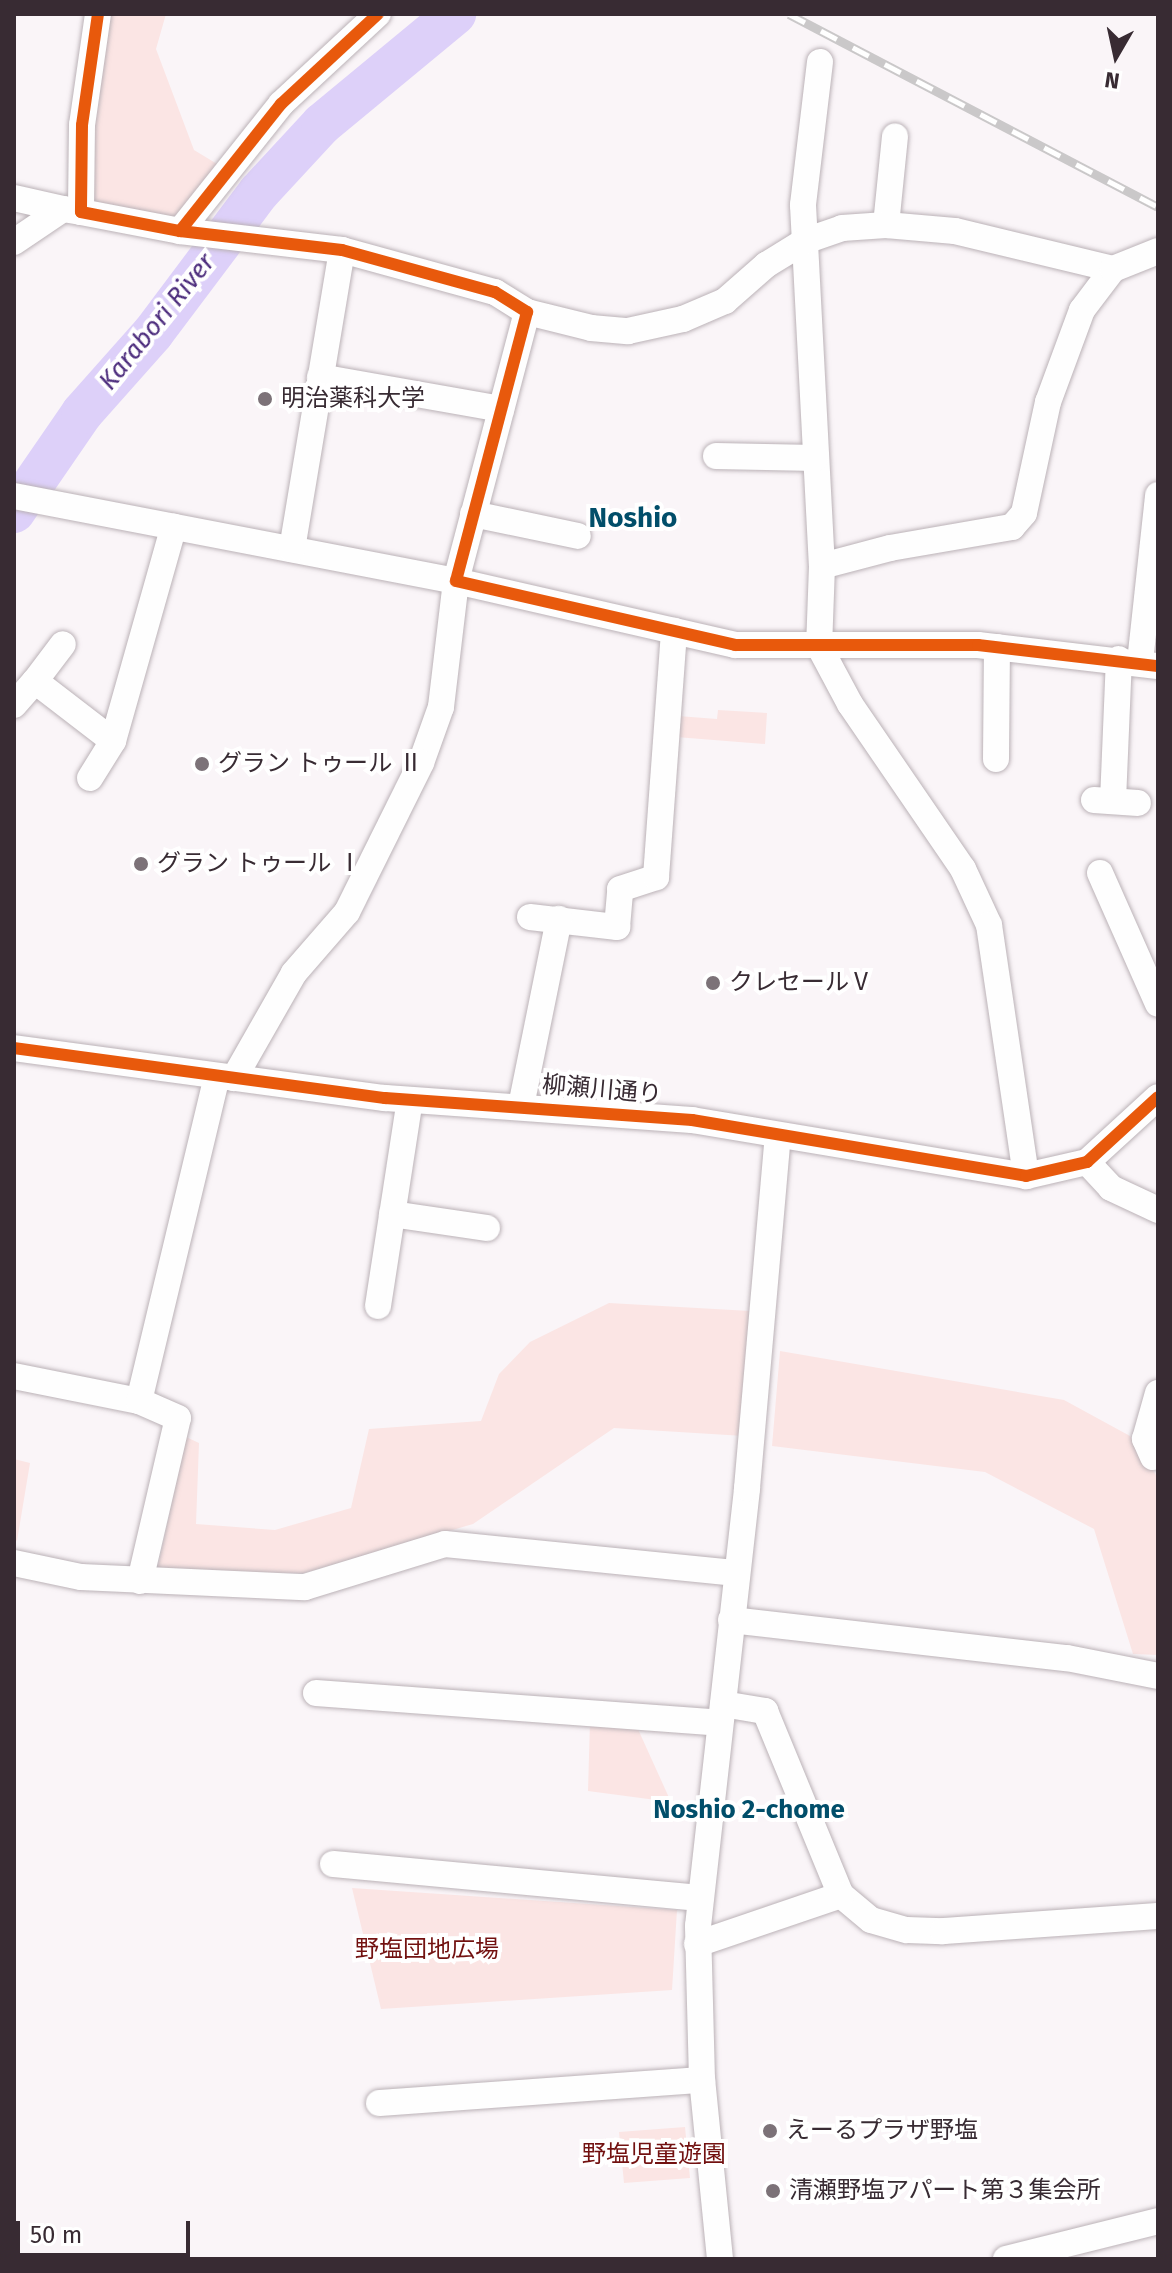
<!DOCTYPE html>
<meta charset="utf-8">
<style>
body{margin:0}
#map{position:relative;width:1172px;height:2273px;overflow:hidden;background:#faf5f8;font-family:"Fira Sans","Noto Sans JP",sans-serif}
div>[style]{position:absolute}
.green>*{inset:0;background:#fbe5e4}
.river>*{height:42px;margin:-21px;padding:0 21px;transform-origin:21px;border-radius:21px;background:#ddd0f9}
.roads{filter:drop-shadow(0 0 2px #bbb2b7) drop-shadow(0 0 2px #bbb2b7)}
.minor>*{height:26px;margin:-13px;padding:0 13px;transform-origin:13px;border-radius:13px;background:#fefefe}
.rail>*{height:9px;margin-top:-4.5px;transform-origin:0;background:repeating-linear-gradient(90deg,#fff 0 18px,#cac8c9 0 36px);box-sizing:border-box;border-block:2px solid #cac8c9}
.cycleway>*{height:12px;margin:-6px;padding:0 6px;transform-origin:6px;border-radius:6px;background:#e8590c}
.dots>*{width:22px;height:22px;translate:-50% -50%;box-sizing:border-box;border:4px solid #fff;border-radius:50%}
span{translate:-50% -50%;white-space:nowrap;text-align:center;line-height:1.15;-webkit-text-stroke:8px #fff;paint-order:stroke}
.poi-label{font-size:24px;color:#382b33}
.left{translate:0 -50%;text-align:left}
.street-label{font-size:24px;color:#382b33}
.park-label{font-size:24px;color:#721110}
.water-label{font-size:26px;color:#4d2d7d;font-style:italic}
.neighbourhood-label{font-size:26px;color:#014e6a;font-weight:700}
.quarter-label{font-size:28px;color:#014e6a;font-weight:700}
.frame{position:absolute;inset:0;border:16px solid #382b33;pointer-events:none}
.north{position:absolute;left:1076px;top:16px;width:80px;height:80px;-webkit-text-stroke:6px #fff;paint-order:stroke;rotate:189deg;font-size:22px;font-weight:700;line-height:32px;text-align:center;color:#382b33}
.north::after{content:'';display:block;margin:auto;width:28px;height:36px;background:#382b33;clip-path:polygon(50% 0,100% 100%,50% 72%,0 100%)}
.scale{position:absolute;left:16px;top:2221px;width:174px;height:36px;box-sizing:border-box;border:4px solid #382b33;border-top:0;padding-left:10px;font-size:24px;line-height:28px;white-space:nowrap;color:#382b33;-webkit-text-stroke:6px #fff;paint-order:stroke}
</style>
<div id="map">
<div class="green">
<div style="clip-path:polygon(98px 14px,166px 14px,156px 49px,194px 150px,227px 170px,180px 231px,81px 212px)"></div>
<div style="clip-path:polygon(718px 710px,767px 713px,765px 744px,676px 737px,678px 716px,717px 719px)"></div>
<div style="clip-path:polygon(609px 1303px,750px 1311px,744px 1436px,614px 1428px,473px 1524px,304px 1573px,157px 1571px,186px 1437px,199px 1443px,196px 1524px,275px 1530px,351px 1508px,369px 1429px,481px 1421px,499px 1374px,530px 1342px)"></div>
<div style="clip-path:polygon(780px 1351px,1064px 1400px,1130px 1436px,1158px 1478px,1158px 1655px,1133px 1654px,1094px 1529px,985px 1472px,772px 1446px)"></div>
<div style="clip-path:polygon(14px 1459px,30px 1463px,17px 1541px,14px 1538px)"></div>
<div style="clip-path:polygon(590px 1721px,637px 1727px,671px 1802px,588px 1791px)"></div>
<div style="clip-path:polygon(352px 1888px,677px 1910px,672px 1990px,381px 2009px)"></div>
<div style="clip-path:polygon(685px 2127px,690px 2178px,624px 2183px,619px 2132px)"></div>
</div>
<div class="river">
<div style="left:14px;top:512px;width:120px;rotate:-55.5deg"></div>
<div style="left:82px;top:413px;width:107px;rotate:-48.4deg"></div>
<div style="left:153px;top:333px;width:176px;rotate:-53.1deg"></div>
<div style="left:259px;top:192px;width:93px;rotate:-47.2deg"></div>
<div style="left:322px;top:124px;width:173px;rotate:-39.6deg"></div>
</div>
<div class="roads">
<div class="minor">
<div style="left:98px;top:14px;width:112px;rotate:98.2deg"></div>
<div style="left:82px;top:125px;width:87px;rotate:90.7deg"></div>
<div style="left:81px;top:212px;width:101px;rotate:10.9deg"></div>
<div style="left:180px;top:231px;width:163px;rotate:6.7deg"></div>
<div style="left:342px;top:250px;width:159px;rotate:15.4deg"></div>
<div style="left:495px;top:292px;width:38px;rotate:32deg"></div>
<div style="left:527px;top:312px;width:278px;rotate:104.8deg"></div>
<div style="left:456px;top:581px;width:286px;rotate:12.9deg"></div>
<div style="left:735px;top:645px;width:243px"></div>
<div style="left:978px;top:645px;width:181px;rotate:6.7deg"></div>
<div style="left:820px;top:62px;width:144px;rotate:96.8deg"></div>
<div style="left:803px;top:205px;width:361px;rotate:87deg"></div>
<div style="left:822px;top:566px;width:80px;rotate:92.1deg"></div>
<div style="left:819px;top:646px;width:66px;rotate:61.9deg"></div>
<div style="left:850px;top:704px;width:200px;rotate:55.6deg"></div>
<div style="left:963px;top:869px;width:62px;rotate:65.1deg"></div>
<div style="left:989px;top:925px;width:254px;rotate:81.6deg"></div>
<div style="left:14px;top:198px;width:50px;rotate:12.7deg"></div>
<div style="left:886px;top:225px;width:89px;rotate:-84.2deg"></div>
<div style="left:180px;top:231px;width:162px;rotate:-51.5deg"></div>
<div style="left:281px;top:104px;width:132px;rotate:-42.9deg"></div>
<div style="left:14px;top:242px;width:59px;rotate:-34deg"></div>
<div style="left:63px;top:209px;width:18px;rotate:9deg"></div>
<div style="left:527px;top:312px;width:66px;rotate:14deg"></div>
<div style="left:591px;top:328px;width:37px;rotate:5deg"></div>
<div style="left:628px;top:331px;width:56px;rotate:-12.3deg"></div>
<div style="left:683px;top:319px;width:46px;rotate:-23.2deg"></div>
<div style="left:725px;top:301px;width:55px;rotate:-41.3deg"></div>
<div style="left:766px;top:265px;width:46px;rotate:-31.6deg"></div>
<div style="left:805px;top:241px;width:39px;rotate:-19deg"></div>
<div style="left:842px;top:228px;width:44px;rotate:-3.9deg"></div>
<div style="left:886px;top:225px;width:69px;rotate:5deg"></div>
<div style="left:955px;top:231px;width:163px;rotate:13.5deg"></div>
<div style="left:320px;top:377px;width:184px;rotate:10deg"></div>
<div style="left:716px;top:456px;width:99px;rotate:1.2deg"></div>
<div style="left:14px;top:496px;width:450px;rotate:10.9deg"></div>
<div style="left:456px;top:581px;width:127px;rotate:96.8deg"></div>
<div style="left:441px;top:707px;width:59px;rotate:109.7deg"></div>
<div style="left:421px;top:763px;width:166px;rotate:116.4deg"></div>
<div style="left:347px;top:912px;width:81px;rotate:131deg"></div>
<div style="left:294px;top:973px;width:121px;rotate:119.7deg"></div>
<div style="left:473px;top:514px;width:107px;rotate:11.8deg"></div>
<div style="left:292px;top:549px;width:303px;rotate:-80.5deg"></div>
<div style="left:822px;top:566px;width:70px;rotate:-14.8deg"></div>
<div style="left:890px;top:548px;width:124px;rotate:-9.8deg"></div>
<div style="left:1012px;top:527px;width:18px;rotate:-49deg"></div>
<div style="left:1024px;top:513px;width:114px;rotate:-77.8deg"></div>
<div style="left:1048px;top:402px;width:98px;rotate:-69.7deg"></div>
<div style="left:1082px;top:310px;width:51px;rotate:-52.9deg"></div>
<div style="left:1113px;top:269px;width:48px;rotate:-21.8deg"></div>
<div style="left:1140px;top:662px;width:168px;rotate:-83.8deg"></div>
<div style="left:35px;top:681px;width:46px;rotate:-52.9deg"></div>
<div style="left:14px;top:705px;width:32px;rotate:-49deg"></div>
<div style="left:35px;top:681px;width:98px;rotate:37.6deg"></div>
<div style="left:996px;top:759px;width:112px;rotate:-89.5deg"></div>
<div style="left:90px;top:778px;width:44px;rotate:-58.1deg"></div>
<div style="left:113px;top:741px;width:223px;rotate:-74.2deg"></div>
<div style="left:1094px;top:800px;width:44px;rotate:3.9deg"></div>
<div style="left:1113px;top:801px;width:142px;rotate:-87.6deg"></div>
<div style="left:1100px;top:873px;width:143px;rotate:66.1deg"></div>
<div style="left:530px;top:917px;width:88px;rotate:6.6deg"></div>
<div style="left:617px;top:927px;width:38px;rotate:-85deg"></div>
<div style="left:620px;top:889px;width:38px;rotate:-18deg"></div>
<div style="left:656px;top:877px;width:247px;rotate:-85.8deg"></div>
<div style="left:14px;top:1048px;width:374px;rotate:7.7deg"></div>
<div style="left:385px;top:1098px;width:308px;rotate:4.1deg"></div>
<div style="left:692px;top:1120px;width:339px;rotate:9.5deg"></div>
<div style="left:1026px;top:1176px;width:63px;rotate:-12.9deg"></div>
<div style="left:1087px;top:1162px;width:96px;rotate:-42.5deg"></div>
<div style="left:521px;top:1106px;width:191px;rotate:-78.5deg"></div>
<div style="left:1087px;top:1162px;width:35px;rotate:47deg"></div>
<div style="left:1111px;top:1188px;width:52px;rotate:25.1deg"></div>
<div style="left:392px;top:1214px;width:96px;rotate:8.4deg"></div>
<div style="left:378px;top:1306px;width:208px;rotate:-81.2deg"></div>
<div style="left:14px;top:1376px;width:127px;rotate:11.3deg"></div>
<div style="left:1153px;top:1457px;width:20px;rotate:-114deg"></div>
<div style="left:1145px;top:1439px;width:48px;rotate:-74.2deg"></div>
<div style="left:14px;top:1563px;width:68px;rotate:11.8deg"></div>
<div style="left:81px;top:1577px;width:224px;rotate:2.6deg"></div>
<div style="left:305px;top:1587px;width:146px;rotate:-17.1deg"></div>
<div style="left:445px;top:1544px;width:293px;rotate:5.7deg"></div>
<div style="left:140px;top:1581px;width:167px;rotate:-76.9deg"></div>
<div style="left:178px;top:1418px;width:43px;rotate:-156.4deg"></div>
<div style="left:139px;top:1401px;width:333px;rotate:-76.5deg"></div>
<div style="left:731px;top:1620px;width:338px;rotate:6.5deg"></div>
<div style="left:1067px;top:1658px;width:93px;rotate:11.2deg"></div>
<div style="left:316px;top:1693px;width:405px;rotate:4.2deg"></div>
<div style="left:723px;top:1704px;width:43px;rotate:9.5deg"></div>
<div style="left:765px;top:1711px;width:199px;rotate:67.6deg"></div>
<div style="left:841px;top:1895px;width:39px;rotate:40deg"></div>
<div style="left:871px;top:1920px;width:37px;rotate:16deg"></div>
<div style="left:907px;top:1930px;width:36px;rotate:2deg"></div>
<div style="left:943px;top:1931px;width:216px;rotate:-4deg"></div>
<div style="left:333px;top:1864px;width:369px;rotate:5.3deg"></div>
<div style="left:697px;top:1944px;width:152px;rotate:-18.8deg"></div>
<div style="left:379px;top:2103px;width:324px;rotate:-4.1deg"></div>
<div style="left:720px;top:2259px;width:180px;rotate:-95.7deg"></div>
<div style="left:702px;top:2080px;width:154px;rotate:-91.5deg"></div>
<div style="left:698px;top:1926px;width:441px;rotate:-83.6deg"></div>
<div style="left:747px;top:1488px;width:353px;rotate:-85deg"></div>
<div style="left:1006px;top:2259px;width:157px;rotate:-14deg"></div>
</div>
</div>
<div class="rail">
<div style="left:789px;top:14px;width:416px;rotate:27.6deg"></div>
</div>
<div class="cycleway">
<div style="left:98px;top:14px;width:112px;rotate:98.2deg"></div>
<div style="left:82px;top:125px;width:87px;rotate:90.7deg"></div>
<div style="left:81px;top:212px;width:101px;rotate:10.9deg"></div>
<div style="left:180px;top:231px;width:163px;rotate:6.7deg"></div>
<div style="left:342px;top:250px;width:159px;rotate:15.4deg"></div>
<div style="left:495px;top:292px;width:38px;rotate:32deg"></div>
<div style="left:527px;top:312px;width:278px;rotate:104.8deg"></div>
<div style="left:456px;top:581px;width:286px;rotate:12.9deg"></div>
<div style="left:735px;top:645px;width:243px"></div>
<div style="left:978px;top:645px;width:181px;rotate:6.7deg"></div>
<div style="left:180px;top:231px;width:162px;rotate:-51.5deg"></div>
<div style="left:281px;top:104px;width:132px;rotate:-42.9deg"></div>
<div style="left:14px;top:1048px;width:374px;rotate:7.7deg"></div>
<div style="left:385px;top:1098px;width:308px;rotate:4.1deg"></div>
<div style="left:692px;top:1120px;width:339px;rotate:9.5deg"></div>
<div style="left:1026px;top:1176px;width:63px;rotate:-12.9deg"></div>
<div style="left:1087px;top:1162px;width:96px;rotate:-42.5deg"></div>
</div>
<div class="dots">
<div style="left:265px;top:399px;background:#7c7278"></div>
<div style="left:202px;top:764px;background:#7c7278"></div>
<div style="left:141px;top:864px;background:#7c7278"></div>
<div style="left:713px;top:983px;background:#7c7278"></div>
<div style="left:770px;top:2131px;background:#7c7278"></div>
<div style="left:773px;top:2191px;background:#7c7278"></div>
</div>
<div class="poi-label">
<span class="left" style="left:281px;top:399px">明治薬科大学</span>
<span class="left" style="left:218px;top:764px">グラン トゥール Ⅱ</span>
<span class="left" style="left:157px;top:864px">グラン トゥール Ⅰ</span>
<span class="left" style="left:729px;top:983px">クレセールⅤ</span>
<span class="left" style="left:786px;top:2131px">えーるプラザ野塩</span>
<span class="left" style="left:789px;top:2191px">清瀬野塩アパート第３集会所</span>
</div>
<div class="street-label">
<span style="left:602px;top:1090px;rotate:5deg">柳瀬川通り</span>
</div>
<div class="park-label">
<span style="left:427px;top:1950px">野塩団地広場</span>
<span style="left:654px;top:2155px">野塩児童遊園</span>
</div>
<div class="water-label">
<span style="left:157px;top:322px;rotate:-51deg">Karabori River</span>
</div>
<div class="neighbourhood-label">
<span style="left:749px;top:1810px">Noshio 2-chome</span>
</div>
<div class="quarter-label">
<span style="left:633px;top:518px">Noshio</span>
</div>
<div class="frame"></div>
<div class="north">N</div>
<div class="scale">50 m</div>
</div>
